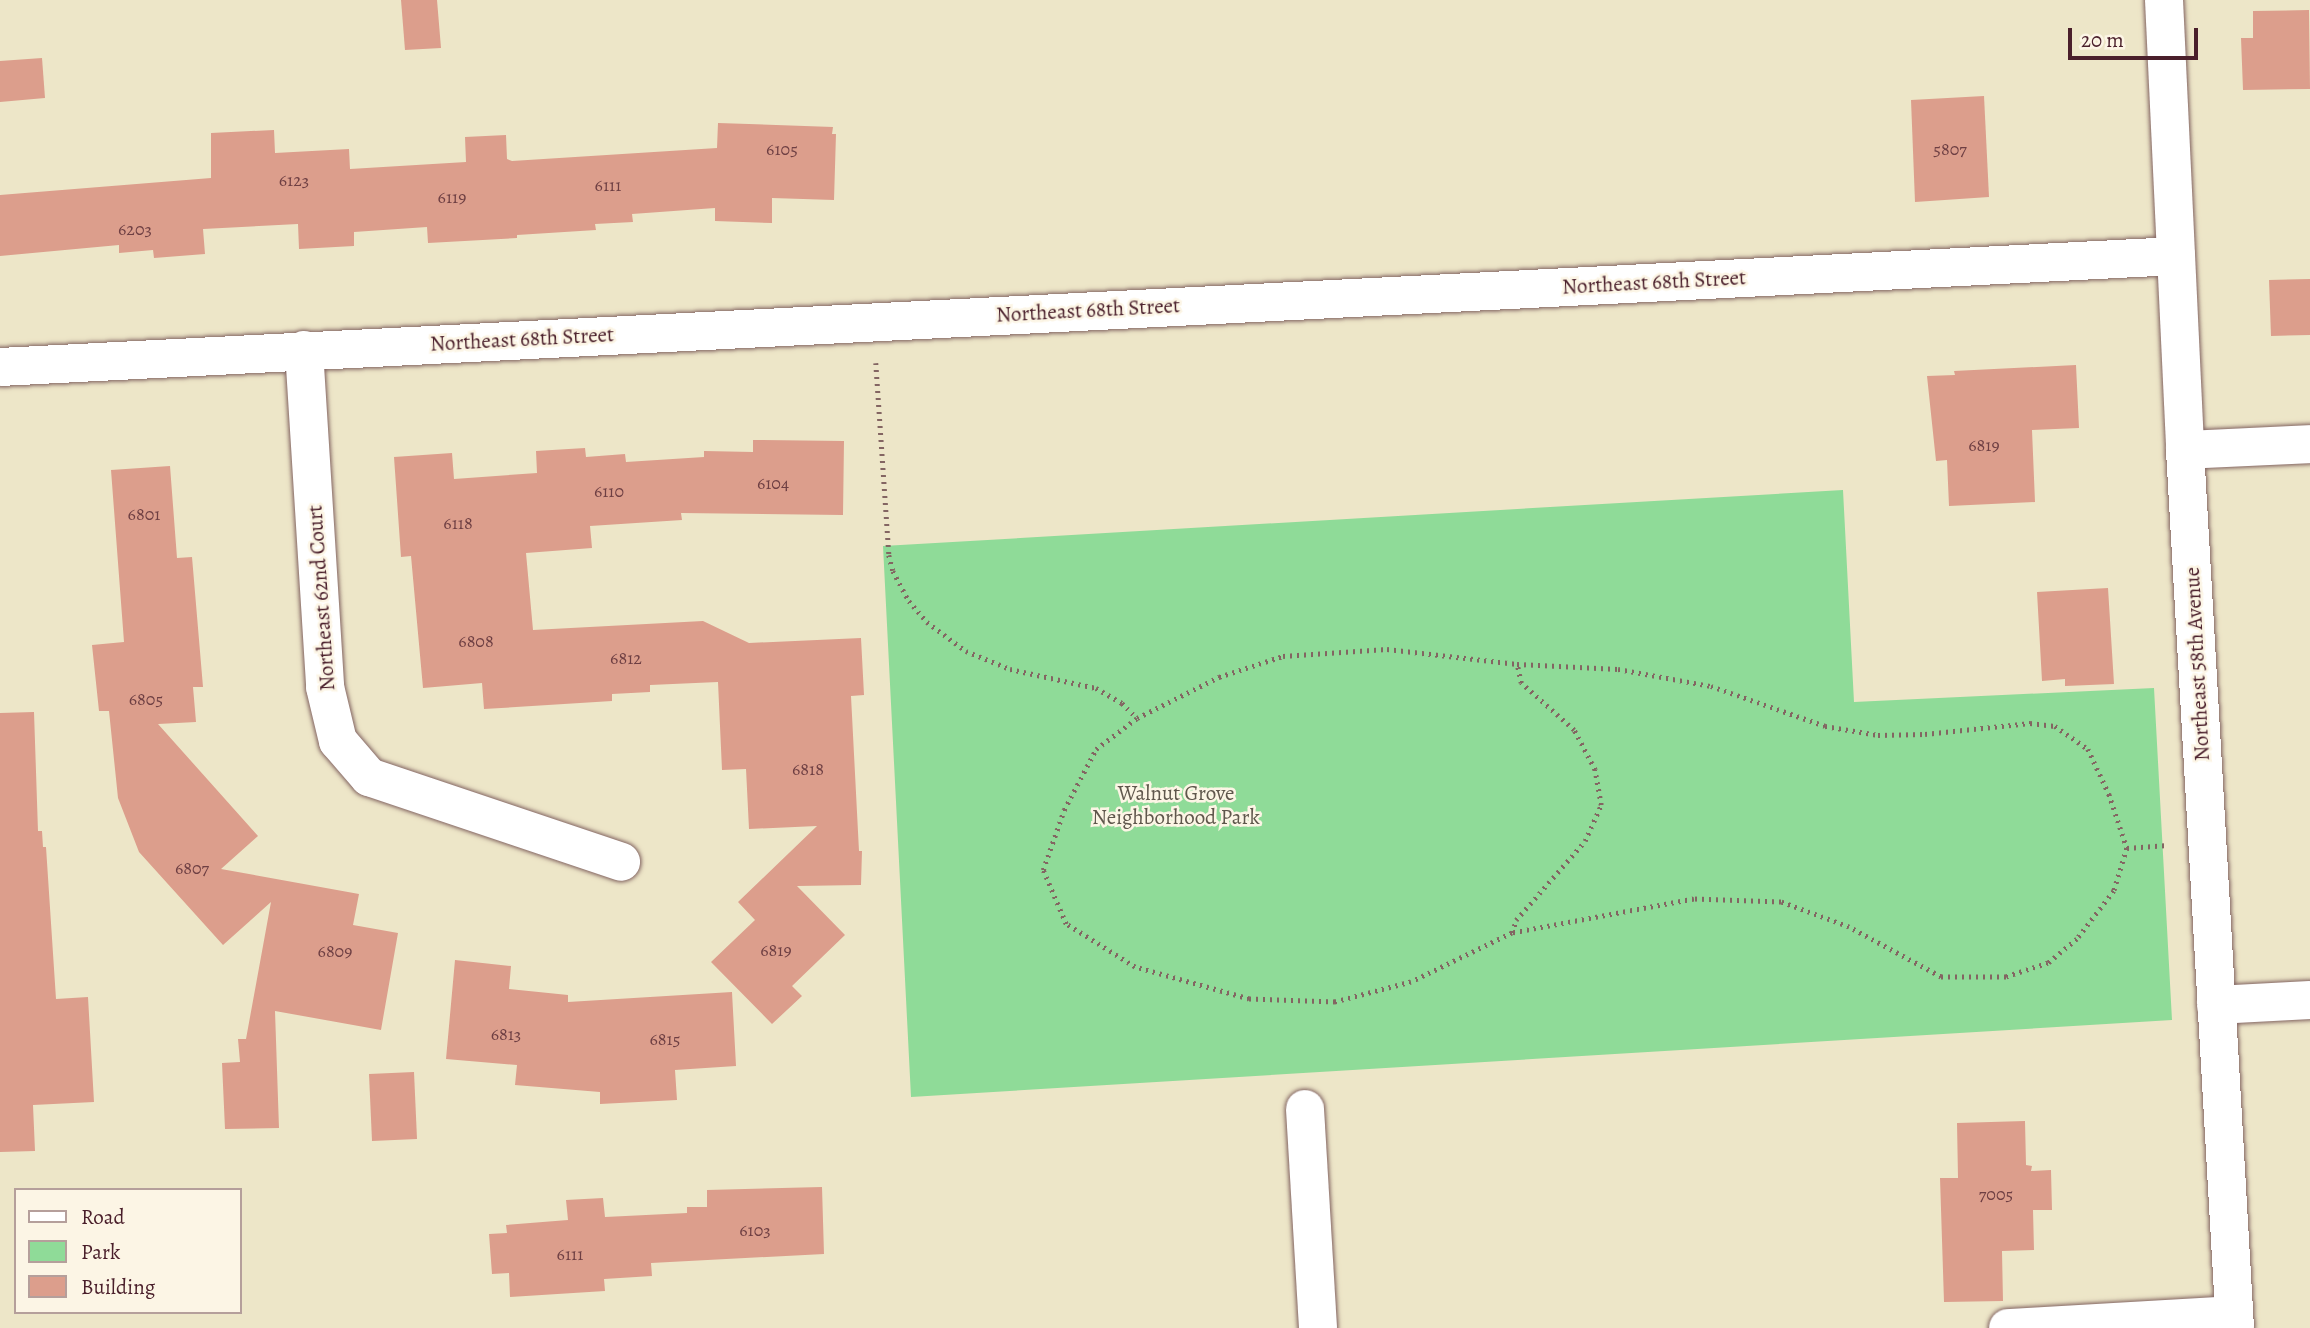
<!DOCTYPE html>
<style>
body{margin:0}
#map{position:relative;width:2310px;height:1328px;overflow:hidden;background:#ede6c8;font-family:Alegreya,serif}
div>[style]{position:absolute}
.green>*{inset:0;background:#8fdb98}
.building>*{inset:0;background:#dc9e8c}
.path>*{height:4.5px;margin-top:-2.25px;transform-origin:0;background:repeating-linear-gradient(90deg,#836562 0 2px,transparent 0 7px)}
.roads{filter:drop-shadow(0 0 2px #836562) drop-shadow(0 0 2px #836562)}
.minor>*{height:38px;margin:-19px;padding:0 19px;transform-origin:19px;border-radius:19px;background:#fff}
span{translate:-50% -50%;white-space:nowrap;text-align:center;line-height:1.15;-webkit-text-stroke:5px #fcf5e5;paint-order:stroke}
.number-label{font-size:18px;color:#6e3f43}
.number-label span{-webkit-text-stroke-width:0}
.street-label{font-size:21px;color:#4a1f2b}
.park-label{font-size:21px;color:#5f574c}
.legend{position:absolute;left:14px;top:1188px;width:228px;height:126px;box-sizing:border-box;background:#fcf5e5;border:2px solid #b59f9b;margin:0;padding:9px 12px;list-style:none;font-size:21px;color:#4a1f2b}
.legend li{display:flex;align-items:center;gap:14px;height:35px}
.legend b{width:35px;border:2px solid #b59f9b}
.scale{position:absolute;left:2068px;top:28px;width:130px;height:32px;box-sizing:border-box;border:4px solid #4a1f2b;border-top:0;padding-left:9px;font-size:21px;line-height:24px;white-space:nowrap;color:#4a1f2b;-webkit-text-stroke:5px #fcf5e5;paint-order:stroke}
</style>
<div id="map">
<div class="green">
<div style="clip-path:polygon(1843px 490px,1854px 702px,2154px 688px,2172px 1020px,911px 1097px,883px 546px)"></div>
</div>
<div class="building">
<div style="clip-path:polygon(401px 0,437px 0,441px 48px,405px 50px)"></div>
<div style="clip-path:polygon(2309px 10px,2310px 89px,2243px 90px,2241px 38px,2253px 38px,2253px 11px)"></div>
<div style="clip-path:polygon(42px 58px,45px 98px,0 102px,0 61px)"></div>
<div style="clip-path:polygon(1984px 96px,1989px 197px,1915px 202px,1911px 100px)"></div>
<div style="clip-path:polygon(718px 123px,833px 127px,832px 134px,836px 134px,834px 200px,772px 198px,772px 223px,715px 221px,715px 208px,632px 214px,633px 222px,595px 224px,596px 230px,517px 235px,517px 238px,428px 243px,427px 227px,354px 232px,354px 246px,299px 249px,298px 224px,203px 229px,205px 254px,154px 258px,153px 250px,119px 253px,119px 245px,0 256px,0 195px,211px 178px,211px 133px,274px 130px,275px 153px,349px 149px,350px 169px,466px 162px,465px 137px,506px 135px,507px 159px,512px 161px,717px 148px)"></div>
<div style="clip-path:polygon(2310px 279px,2310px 335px,2271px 336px,2269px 280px)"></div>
<div style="clip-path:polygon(2076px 365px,2079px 428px,2032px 430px,2035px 502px,1949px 506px,1947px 460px,1936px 461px,1927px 376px,1955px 375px,1954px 371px)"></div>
<div style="clip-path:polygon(753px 440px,844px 441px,843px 515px,681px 513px,682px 520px,590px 526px,592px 548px,526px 553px,533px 630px,703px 621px,749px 643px,861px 638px,864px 695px,851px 696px,859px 851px,862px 851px,861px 885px,797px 886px,845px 935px,792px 986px,802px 996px,772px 1024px,711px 962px,755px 920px,738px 902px,817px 826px,749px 829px,746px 769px,722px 770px,718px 682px,650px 685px,650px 692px,612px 694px,612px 701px,484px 709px,482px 683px,423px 688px,411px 556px,401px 557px,394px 457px,452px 453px,454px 479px,537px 473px,536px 451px,585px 448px,586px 457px,625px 454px,626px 462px,704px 457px,704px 451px,753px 452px)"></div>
<div style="clip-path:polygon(170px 466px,177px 558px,192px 557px,203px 687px,193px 687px,196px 722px,158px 724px,258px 836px,221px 869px,359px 894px,353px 925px,398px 933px,381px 1030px,275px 1011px,279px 1128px,225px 1129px,222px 1063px,240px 1062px,238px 1039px,246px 1039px,271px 902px,223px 945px,139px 852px,118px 798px,109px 711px,99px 711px,92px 645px,124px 642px,111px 470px)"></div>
<div style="clip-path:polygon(2108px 588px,2114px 684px,2065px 686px,2065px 679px,2042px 681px,2037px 592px)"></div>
<div style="clip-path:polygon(34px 712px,38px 831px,42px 831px,43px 847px,46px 847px,56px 999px,88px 997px,94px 1102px,33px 1105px,35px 1151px,0 1152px,0 713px)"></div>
<div style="clip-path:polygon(455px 960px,511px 966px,509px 989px,568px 995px,568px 1002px,732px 992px,736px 1066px,675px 1070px,677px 1100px,600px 1104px,600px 1092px,515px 1085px,517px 1065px,446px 1059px)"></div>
<div style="clip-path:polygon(414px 1072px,417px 1139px,372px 1141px,369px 1074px)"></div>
<div style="clip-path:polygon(2025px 1121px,2026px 1165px,2032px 1166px,2031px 1171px,2051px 1170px,2052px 1210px,2033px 1210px,2034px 1250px,2002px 1251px,2003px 1301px,1944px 1302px,1940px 1178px,1958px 1178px,1957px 1123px)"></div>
<div style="clip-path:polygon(822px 1187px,824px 1254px,651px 1263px,652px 1276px,604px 1279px,605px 1291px,510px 1297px,509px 1273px,492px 1274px,489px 1234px,507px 1233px,506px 1225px,568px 1220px,566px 1200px,603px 1198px,605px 1217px,687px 1213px,687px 1207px,707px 1207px,707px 1190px)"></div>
</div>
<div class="path">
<div style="left:876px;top:363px;width:192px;rotate:86.1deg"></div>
<div style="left:889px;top:555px;width:16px;rotate:76deg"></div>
<div style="left:893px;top:571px;width:34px;rotate:62deg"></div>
<div style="left:909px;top:601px;width:28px;rotate:49deg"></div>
<div style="left:927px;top:622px;width:49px;rotate:36.6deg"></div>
<div style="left:966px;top:651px;width:48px;rotate:22.2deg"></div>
<div style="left:1010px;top:669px;width:88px;rotate:12.5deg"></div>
<div style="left:1096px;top:688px;width:30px;rotate:30deg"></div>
<div style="left:1122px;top:703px;width:21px;rotate:45deg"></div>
<div style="left:1387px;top:649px;width:131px;rotate:6.6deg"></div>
<div style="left:1517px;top:664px;width:101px;rotate:2.8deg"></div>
<div style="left:1618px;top:669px;width:95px;rotate:10.4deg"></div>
<div style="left:1711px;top:686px;width:121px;rotate:19.3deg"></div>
<div style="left:1825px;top:726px;width:54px;rotate:9.6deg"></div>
<div style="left:1878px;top:735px;width:47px;rotate:-1.2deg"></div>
<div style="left:1925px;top:734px;width:106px;rotate:-6deg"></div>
<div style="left:2030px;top:723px;width:25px;rotate:7deg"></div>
<div style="left:2055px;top:726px;width:40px;rotate:34.9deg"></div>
<div style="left:2088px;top:749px;width:50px;rotate:65deg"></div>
<div style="left:2109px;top:794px;width:57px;rotate:71.6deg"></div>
<div style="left:2127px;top:848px;width:45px;rotate:106.8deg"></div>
<div style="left:2114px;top:891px;width:61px;rotate:127.6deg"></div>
<div style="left:2077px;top:939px;width:38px;rotate:140deg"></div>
<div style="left:2048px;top:963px;width:44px;rotate:161.6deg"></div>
<div style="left:2006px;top:977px;width:65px;rotate:180deg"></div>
<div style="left:1941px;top:977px;width:105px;rotate:-151.5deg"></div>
<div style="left:1849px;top:927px;width:72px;rotate:-159.8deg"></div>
<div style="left:1781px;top:902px;width:87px;rotate:-178deg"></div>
<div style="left:1694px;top:899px;width:185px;rotate:169.4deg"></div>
<div style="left:1512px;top:933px;width:112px;rotate:154.1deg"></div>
<div style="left:1411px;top:982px;width:79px;rotate:165.3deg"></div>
<div style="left:1335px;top:1002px;width:86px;rotate:-178deg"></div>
<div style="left:1249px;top:999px;width:118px;rotate:-164.3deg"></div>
<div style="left:1135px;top:967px;width:81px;rotate:-148.1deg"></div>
<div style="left:1066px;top:924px;width:59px;rotate:-113.1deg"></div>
<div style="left:1043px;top:870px;width:64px;rotate:-70.7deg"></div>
<div style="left:1064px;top:810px;width:69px;rotate:-62.3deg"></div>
<div style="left:1096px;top:749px;width:51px;rotate:-37.1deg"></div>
<div style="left:1137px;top:718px;width:92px;rotate:-26.6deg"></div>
<div style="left:1219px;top:677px;width:67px;rotate:-18.2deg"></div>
<div style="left:1283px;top:656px;width:104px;rotate:-3.9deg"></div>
<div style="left:2127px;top:848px;width:41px;rotate:-4.2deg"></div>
<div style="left:1512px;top:933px;width:14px;rotate:-73deg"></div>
<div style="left:1516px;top:920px;width:105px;rotate:-48.9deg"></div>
<div style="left:1585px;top:841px;width:39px;rotate:-66deg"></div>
<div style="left:1601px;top:805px;width:36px;rotate:-100deg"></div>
<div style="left:1595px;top:770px;width:45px;rotate:-117.7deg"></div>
<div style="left:1574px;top:730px;width:71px;rotate:-138.4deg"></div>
<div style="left:1521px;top:683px;width:19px;rotate:-102deg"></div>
</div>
<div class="roads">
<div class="minor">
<div style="left:2164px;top:0;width:450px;rotate:87.3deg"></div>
<div style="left:2185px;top:450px;width:879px;rotate:86.74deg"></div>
<div style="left:304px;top:350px;width:338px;rotate:86.4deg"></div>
<div style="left:325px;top:687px;width:56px;rotate:76.5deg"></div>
<div style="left:338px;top:741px;width:48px;rotate:49.3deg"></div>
<div style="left:369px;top:777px;width:266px;rotate:18.6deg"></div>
<div style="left:0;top:367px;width:2179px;rotate:-2.92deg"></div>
<div style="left:2185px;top:450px;width:125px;rotate:-2.7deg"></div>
<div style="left:2216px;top:1005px;width:94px;rotate:-3deg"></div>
<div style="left:1305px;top:1109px;width:219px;rotate:86.6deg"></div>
<div style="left:2008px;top:1328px;width:226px;rotate:-3.3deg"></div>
</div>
</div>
<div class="number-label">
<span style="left:782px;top:149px">6105</span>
<span style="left:1950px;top:149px">5807</span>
<span style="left:294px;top:180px">6123</span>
<span style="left:608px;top:185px">6111</span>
<span style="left:452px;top:197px">6119</span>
<span style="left:135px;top:229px">6203</span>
<span style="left:1984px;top:445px">6819</span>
<span style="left:773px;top:483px">6104</span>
<span style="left:609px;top:491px">6110</span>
<span style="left:144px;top:514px">6801</span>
<span style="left:458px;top:523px">6118</span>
<span style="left:476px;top:641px">6808</span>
<span style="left:626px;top:658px">6812</span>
<span style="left:146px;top:699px">6805</span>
<span style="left:808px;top:769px">6818</span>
<span style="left:192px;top:868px">6807</span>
<span style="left:776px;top:950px">6819</span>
<span style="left:335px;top:951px">6809</span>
<span style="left:506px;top:1034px">6813</span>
<span style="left:665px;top:1039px">6815</span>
<span style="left:1996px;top:1194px">7005</span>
<span style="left:755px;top:1230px">6103</span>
<span style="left:570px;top:1254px">6111</span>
</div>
<div class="street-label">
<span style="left:1654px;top:282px;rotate:-3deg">Northeast 68th Street</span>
<span style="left:1088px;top:310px;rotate:-3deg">Northeast 68th Street</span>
<span style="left:522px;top:339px;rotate:-3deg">Northeast 68th Street</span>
<span style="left:321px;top:598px;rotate:-94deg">Northeast 62nd Court</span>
<span style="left:2197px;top:664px;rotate:-93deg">Northeast 58th Avenue</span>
</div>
<div class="park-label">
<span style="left:1176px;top:805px">Walnut Grove<br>Neighborhood Park</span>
</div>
<ul class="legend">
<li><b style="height:9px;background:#fff"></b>Road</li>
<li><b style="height:19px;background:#8fdb98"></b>Park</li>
<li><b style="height:19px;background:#dc9e8c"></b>Building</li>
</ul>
<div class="scale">20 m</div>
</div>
